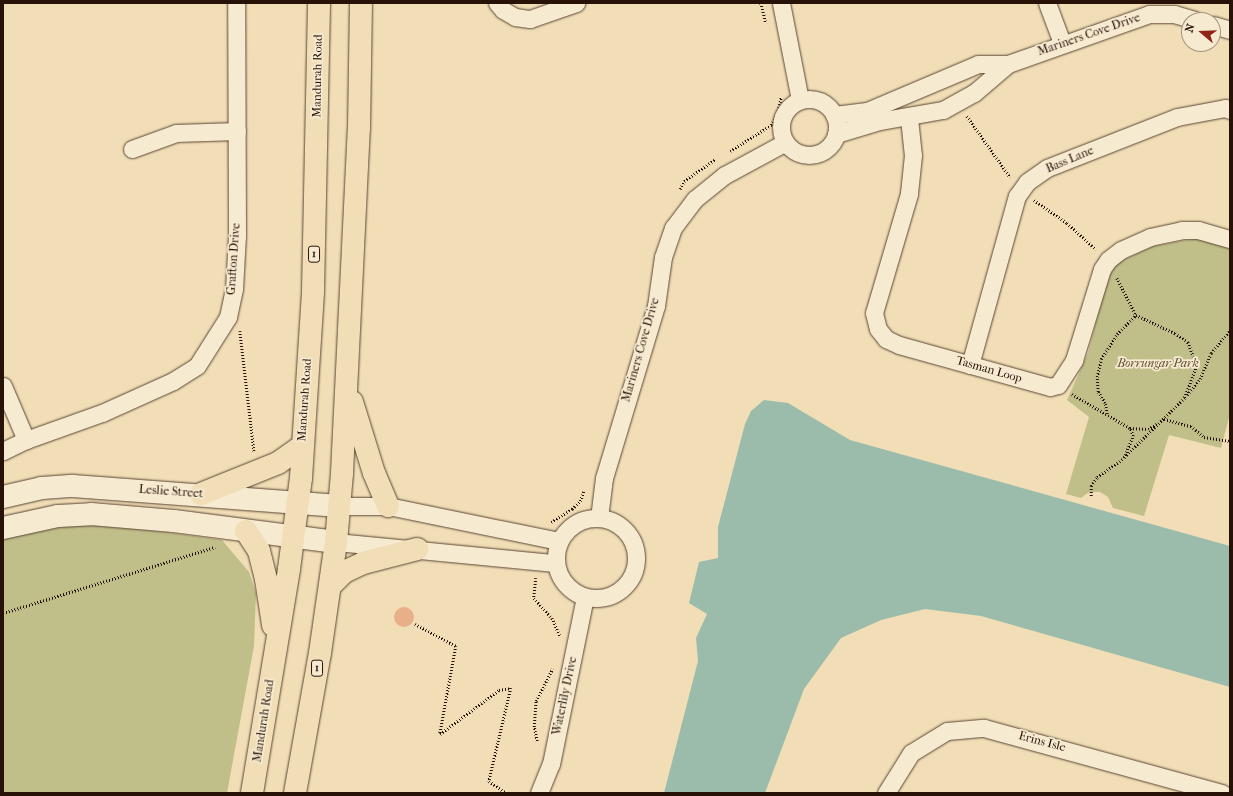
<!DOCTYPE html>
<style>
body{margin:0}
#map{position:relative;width:1233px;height:796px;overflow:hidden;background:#f1deb6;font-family:"IM FELL French Canon",serif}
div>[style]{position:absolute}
.green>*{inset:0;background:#c1bf89}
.water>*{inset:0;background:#9bbcaa}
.building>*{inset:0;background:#e8b088}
.round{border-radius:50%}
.path>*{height:2.5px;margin-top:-1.25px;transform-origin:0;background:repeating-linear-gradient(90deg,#281208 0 1px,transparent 0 3px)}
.roads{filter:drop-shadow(0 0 1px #5a4534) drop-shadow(0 0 1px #5a4534)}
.street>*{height:17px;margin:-8.5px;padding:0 8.5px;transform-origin:8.5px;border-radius:8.5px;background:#f6ead0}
.street>.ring{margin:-8.5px;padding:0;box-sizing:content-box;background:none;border:17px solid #f6ead0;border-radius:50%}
.secondary>*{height:22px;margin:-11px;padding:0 11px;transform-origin:11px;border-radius:11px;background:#f6ead0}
.highway>*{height:22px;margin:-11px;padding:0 11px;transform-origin:11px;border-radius:11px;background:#f1deb6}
span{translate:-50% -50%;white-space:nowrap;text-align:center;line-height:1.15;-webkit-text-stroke:3.5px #f6ead0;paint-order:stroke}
.shield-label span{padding:1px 3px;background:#f6ead0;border:1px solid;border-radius:3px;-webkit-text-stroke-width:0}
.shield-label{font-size:11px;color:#281208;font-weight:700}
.street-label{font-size:12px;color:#281208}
.park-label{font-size:12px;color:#5e4f35;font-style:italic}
.frame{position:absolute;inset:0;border:4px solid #281208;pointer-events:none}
.north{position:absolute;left:1181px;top:12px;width:40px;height:40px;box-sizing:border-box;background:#f6ead0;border:1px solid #a49480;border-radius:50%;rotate:289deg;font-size:11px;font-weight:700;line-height:16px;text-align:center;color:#281208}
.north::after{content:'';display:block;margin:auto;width:14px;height:18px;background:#8f2418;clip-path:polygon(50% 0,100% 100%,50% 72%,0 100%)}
</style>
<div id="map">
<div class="green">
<div style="clip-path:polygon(1197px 238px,1230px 248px,1230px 414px,1221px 448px,1169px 435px,1144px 516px,1113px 508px,1108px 497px,1100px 492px,1089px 492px,1081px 498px,1066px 494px,1089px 417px,1067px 400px,1088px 353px,1107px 278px,1115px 264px,1153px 246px)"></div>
<div style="clip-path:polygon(52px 524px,115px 525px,222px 540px,249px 572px,256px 593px,254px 646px,227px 793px,3px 793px,3px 536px)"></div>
</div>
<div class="water">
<div style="clip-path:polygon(764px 400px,788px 403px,850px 440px,1230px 546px,1230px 687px,981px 616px,925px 609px,881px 620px,841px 638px,804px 689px,765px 793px,664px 793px,698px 661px,696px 638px,707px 614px,689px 603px,699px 562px,718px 558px,718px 527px,745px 424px,751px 411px)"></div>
</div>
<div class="building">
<div class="round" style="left:394px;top:607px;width:20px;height:20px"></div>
</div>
<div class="path">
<div style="left:761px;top:3px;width:21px;rotate:76deg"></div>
<div style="left:967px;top:116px;width:75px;rotate:54.8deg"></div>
<div style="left:730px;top:151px;width:49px;rotate:-32.4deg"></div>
<div style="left:771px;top:125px;width:16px;rotate:-63deg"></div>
<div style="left:778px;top:111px;width:14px;rotate:-78deg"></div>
<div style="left:680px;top:189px;width:9px;rotate:-63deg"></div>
<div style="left:684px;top:181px;width:38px;rotate:-35deg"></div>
<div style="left:1034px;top:200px;width:40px;rotate:34.9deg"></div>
<div style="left:1067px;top:223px;width:39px;rotate:42deg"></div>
<div style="left:1117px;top:278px;width:42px;rotate:62.8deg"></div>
<div style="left:1136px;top:315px;width:43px;rotate:24.8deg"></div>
<div style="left:1175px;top:333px;width:16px;rotate:35deg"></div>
<div style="left:1188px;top:342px;width:26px;rotate:69deg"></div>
<div style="left:1197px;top:366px;width:34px;rotate:111deg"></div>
<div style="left:1185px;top:398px;width:86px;rotate:135.5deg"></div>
<div style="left:240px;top:331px;width:121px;rotate:83.3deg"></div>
<div style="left:1072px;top:394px;width:67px;rotate:30.4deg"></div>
<div style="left:1130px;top:428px;width:18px;rotate:3deg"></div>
<div style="left:1148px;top:429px;width:12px;rotate:-31deg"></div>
<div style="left:1187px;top:395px;width:21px;rotate:-51deg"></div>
<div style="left:1200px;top:379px;width:28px;rotate:-67deg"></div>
<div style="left:1211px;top:353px;width:30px;rotate:-50deg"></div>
<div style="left:1107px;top:414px;width:11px;rotate:-100deg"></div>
<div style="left:1105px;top:403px;width:13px;rotate:-122deg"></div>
<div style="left:1098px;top:392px;width:15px;rotate:-94deg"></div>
<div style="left:1097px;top:377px;width:18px;rotate:-77deg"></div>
<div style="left:1101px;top:359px;width:30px;rotate:-57deg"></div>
<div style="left:1117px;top:334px;width:27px;rotate:-45deg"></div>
<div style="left:1164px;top:419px;width:28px;rotate:15deg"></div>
<div style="left:1191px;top:426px;width:17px;rotate:40deg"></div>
<div style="left:1204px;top:437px;width:26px;rotate:9deg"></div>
<div style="left:1091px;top:496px;width:10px;rotate:-90deg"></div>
<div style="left:1091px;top:486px;width:11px;rotate:-56deg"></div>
<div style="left:1097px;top:477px;width:33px;rotate:-35deg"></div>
<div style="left:1124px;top:458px;width:24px;rotate:-68deg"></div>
<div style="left:1133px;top:436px;width:9px;rotate:-111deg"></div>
<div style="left:551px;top:522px;width:25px;rotate:-32deg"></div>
<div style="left:572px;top:509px;width:11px;rotate:-45deg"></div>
<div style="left:580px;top:501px;width:11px;rotate:-68deg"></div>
<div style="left:536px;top:578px;width:20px;rotate:96deg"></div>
<div style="left:534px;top:598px;width:27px;rotate:48deg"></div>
<div style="left:552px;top:618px;width:20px;rotate:66deg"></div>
<div style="left:3px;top:613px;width:222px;rotate:-17.3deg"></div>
<div style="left:415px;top:624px;width:47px;rotate:28.2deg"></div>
<div style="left:456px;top:646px;width:89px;rotate:100.3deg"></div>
<div style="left:440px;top:734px;width:74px;rotate:-36.7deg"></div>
<div style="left:499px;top:690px;width:12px;rotate:-9deg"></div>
<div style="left:511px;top:688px;width:96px;rotate:103.3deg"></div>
<div style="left:489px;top:781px;width:21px;rotate:35deg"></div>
<div style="left:537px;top:741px;width:14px;rotate:-102deg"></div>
<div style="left:534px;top:727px;width:26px;rotate:-86deg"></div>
<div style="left:536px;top:701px;width:36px;rotate:-63deg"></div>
</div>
<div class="roads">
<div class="street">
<div style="left:497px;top:3px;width:9px;rotate:49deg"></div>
<div style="left:503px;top:10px;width:14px;rotate:30deg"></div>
<div style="left:515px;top:17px;width:15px;rotate:8deg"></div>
<div style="left:530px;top:19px;width:49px;rotate:-19.2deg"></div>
<div style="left:781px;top:3px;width:99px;rotate:78.9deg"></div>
<div style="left:1047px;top:3px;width:43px;rotate:69.4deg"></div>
<div style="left:1213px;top:25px;width:18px;rotate:16deg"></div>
<div class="ring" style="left:781px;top:99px;width:39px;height:39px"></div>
<div style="left:834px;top:115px;width:33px;rotate:-7deg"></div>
<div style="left:867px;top:111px;width:121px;rotate:-22.9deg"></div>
<div style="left:978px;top:64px;width:30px"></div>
<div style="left:1008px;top:64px;width:150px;rotate:-19.5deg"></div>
<div style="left:1149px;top:14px;width:25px"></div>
<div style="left:1174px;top:14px;width:22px;rotate:16deg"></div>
<div style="left:909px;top:118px;width:37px;rotate:84deg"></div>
<div style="left:913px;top:155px;width:39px;rotate:96deg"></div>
<div style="left:909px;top:194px;width:124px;rotate:106.4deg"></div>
<div style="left:874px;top:313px;width:16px;rotate:76deg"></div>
<div style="left:878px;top:329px;width:13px;rotate:51deg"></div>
<div style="left:886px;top:339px;width:14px;rotate:25deg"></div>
<div style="left:899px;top:345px;width:157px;rotate:15.5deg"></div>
<div style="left:1050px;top:387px;width:8px;rotate:-14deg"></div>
<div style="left:1058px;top:385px;width:30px;rotate:-57deg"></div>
<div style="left:1074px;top:360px;width:95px;rotate:-72.9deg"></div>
<div style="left:1102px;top:269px;width:11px;rotate:-56deg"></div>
<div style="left:1108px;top:260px;width:16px;rotate:-38deg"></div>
<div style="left:1121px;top:250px;width:32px;rotate:-24deg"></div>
<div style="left:1150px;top:237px;width:33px;rotate:-12deg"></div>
<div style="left:1182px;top:230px;width:16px"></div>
<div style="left:1198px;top:230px;width:33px;rotate:16deg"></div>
<div style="left:836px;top:134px;width:45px;rotate:-16.8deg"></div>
<div style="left:879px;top:121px;width:65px;rotate:-9.8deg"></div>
<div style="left:943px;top:110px;width:35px;rotate:-29deg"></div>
<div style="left:974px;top:93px;width:45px;rotate:-40.5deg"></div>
<div style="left:132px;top:149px;width:47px;rotate:-20deg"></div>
<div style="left:176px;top:133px;width:61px;rotate:-1.9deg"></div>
<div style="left:970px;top:365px;width:175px;rotate:-74.5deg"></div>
<div style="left:1017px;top:196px;width:17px;rotate:-54deg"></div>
<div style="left:1027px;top:182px;width:24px;rotate:-35deg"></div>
<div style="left:1047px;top:168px;width:140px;rotate:-21.4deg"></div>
<div style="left:1177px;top:117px;width:49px;rotate:-10.6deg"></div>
<div style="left:1225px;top:108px;width:5px;rotate:22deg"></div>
<div style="left:3px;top:386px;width:59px;rotate:66.9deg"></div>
<div style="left:3px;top:451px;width:25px;rotate:-26deg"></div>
<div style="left:26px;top:440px;width:81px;rotate:-19.6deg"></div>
<div style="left:102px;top:413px;width:78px;rotate:-24.3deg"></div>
<div style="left:173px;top:381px;width:28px;rotate:-32deg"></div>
<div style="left:197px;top:366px;width:58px;rotate:-57.7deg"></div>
<div style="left:228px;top:317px;width:29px;rotate:-78deg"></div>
<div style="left:234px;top:289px;width:53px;rotate:-86.8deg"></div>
<div style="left:237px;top:236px;width:233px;rotate:-90.2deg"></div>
<div style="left:339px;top:506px;width:49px"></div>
<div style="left:388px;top:506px;width:175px;rotate:11.6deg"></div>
<div style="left:599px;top:518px;width:40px;rotate:-82.9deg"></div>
<div style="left:604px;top:478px;width:180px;rotate:-73.2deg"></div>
<div style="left:656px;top:306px;width:49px;rotate:-81.9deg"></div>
<div style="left:663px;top:257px;width:31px;rotate:-71deg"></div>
<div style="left:673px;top:228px;width:36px;rotate:-53deg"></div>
<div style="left:695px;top:199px;width:38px;rotate:-39deg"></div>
<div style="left:725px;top:175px;width:67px;rotate:-28.5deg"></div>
<div class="ring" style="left:556px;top:518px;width:63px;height:63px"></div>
<div style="left:336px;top:542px;width:220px;rotate:5.5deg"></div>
<div style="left:539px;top:793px;width:31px;rotate:-68deg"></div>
<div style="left:551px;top:764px;width:170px;rotate:-78.5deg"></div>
<div style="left:886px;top:793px;width:47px;rotate:-58deg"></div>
<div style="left:911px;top:753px;width:42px;rotate:-31.4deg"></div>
<div style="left:947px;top:731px;width:37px;rotate:-5deg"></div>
<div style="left:984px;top:728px;width:247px;rotate:15.3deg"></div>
</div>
<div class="secondary">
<div style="left:3px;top:497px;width:40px;rotate:-13deg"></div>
<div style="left:42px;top:488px;width:31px;rotate:-4deg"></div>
<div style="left:73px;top:486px;width:267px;rotate:4.3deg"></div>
<div style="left:3px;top:528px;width:56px;rotate:-12.3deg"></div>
<div style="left:58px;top:516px;width:33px;rotate:-3deg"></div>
<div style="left:91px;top:514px;width:83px;rotate:4.8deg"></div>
<div style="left:174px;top:521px;width:163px;rotate:7.4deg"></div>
</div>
<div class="highway">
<div style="left:352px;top:402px;width:74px;rotate:72.8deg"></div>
<div style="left:374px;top:473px;width:36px;rotate:67deg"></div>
<div style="left:201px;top:494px;width:83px;rotate:-21.9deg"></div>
<div style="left:278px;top:463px;width:29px;rotate:-35deg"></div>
<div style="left:246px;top:531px;width:24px;rotate:57deg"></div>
<div style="left:259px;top:551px;width:29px;rotate:76deg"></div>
<div style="left:266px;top:579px;width:47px;rotate:81.3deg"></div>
<div style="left:330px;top:586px;width:20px;rotate:-45deg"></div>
<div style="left:344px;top:572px;width:21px;rotate:-25deg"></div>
<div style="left:363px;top:563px;width:56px;rotate:-14.5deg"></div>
<div style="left:252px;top:793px;width:227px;rotate:-80.6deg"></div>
<div style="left:289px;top:569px;width:92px;rotate:-82.5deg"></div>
<div style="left:301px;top:478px;width:187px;rotate:-86.3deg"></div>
<div style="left:313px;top:291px;width:288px;rotate:-88.8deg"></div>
<div style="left:295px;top:793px;width:142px;rotate:-79.9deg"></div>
<div style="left:320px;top:653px;width:112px;rotate:-81.8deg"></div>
<div style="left:336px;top:542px;width:69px;rotate:-85deg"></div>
<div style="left:342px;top:473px;width:344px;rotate:-87.2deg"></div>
<div style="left:359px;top:129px;width:126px;rotate:-89.1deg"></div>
</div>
</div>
<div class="shield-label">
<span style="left:314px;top:254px">1</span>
<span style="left:317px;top:668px">1</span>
</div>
<div class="street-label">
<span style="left:1089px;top:35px;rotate:-19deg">Mariners Cove Drive</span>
<span style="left:318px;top:76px;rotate:-89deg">Mandurah Road</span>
<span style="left:1070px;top:160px;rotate:-23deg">Bass Lane</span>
<span style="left:234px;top:259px;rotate:-86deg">Grafton Drive</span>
<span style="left:641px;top:350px;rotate:-74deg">Mariners Cove Drive</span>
<span style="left:989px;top:370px;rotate:16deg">Tasman Loop</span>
<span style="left:305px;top:400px;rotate:-86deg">Mandurah Road</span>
<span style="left:171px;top:492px;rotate:4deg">Leslie Street</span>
<span style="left:565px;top:696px;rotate:-78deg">Waterlily Drive</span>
<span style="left:264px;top:721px;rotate:-81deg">Mandurah Road</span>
<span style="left:1042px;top:742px;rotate:15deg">Erins Isle</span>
</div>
<div class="park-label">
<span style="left:1158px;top:364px">Borrungar Park</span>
</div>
<div class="frame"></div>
<div class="north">N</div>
</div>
